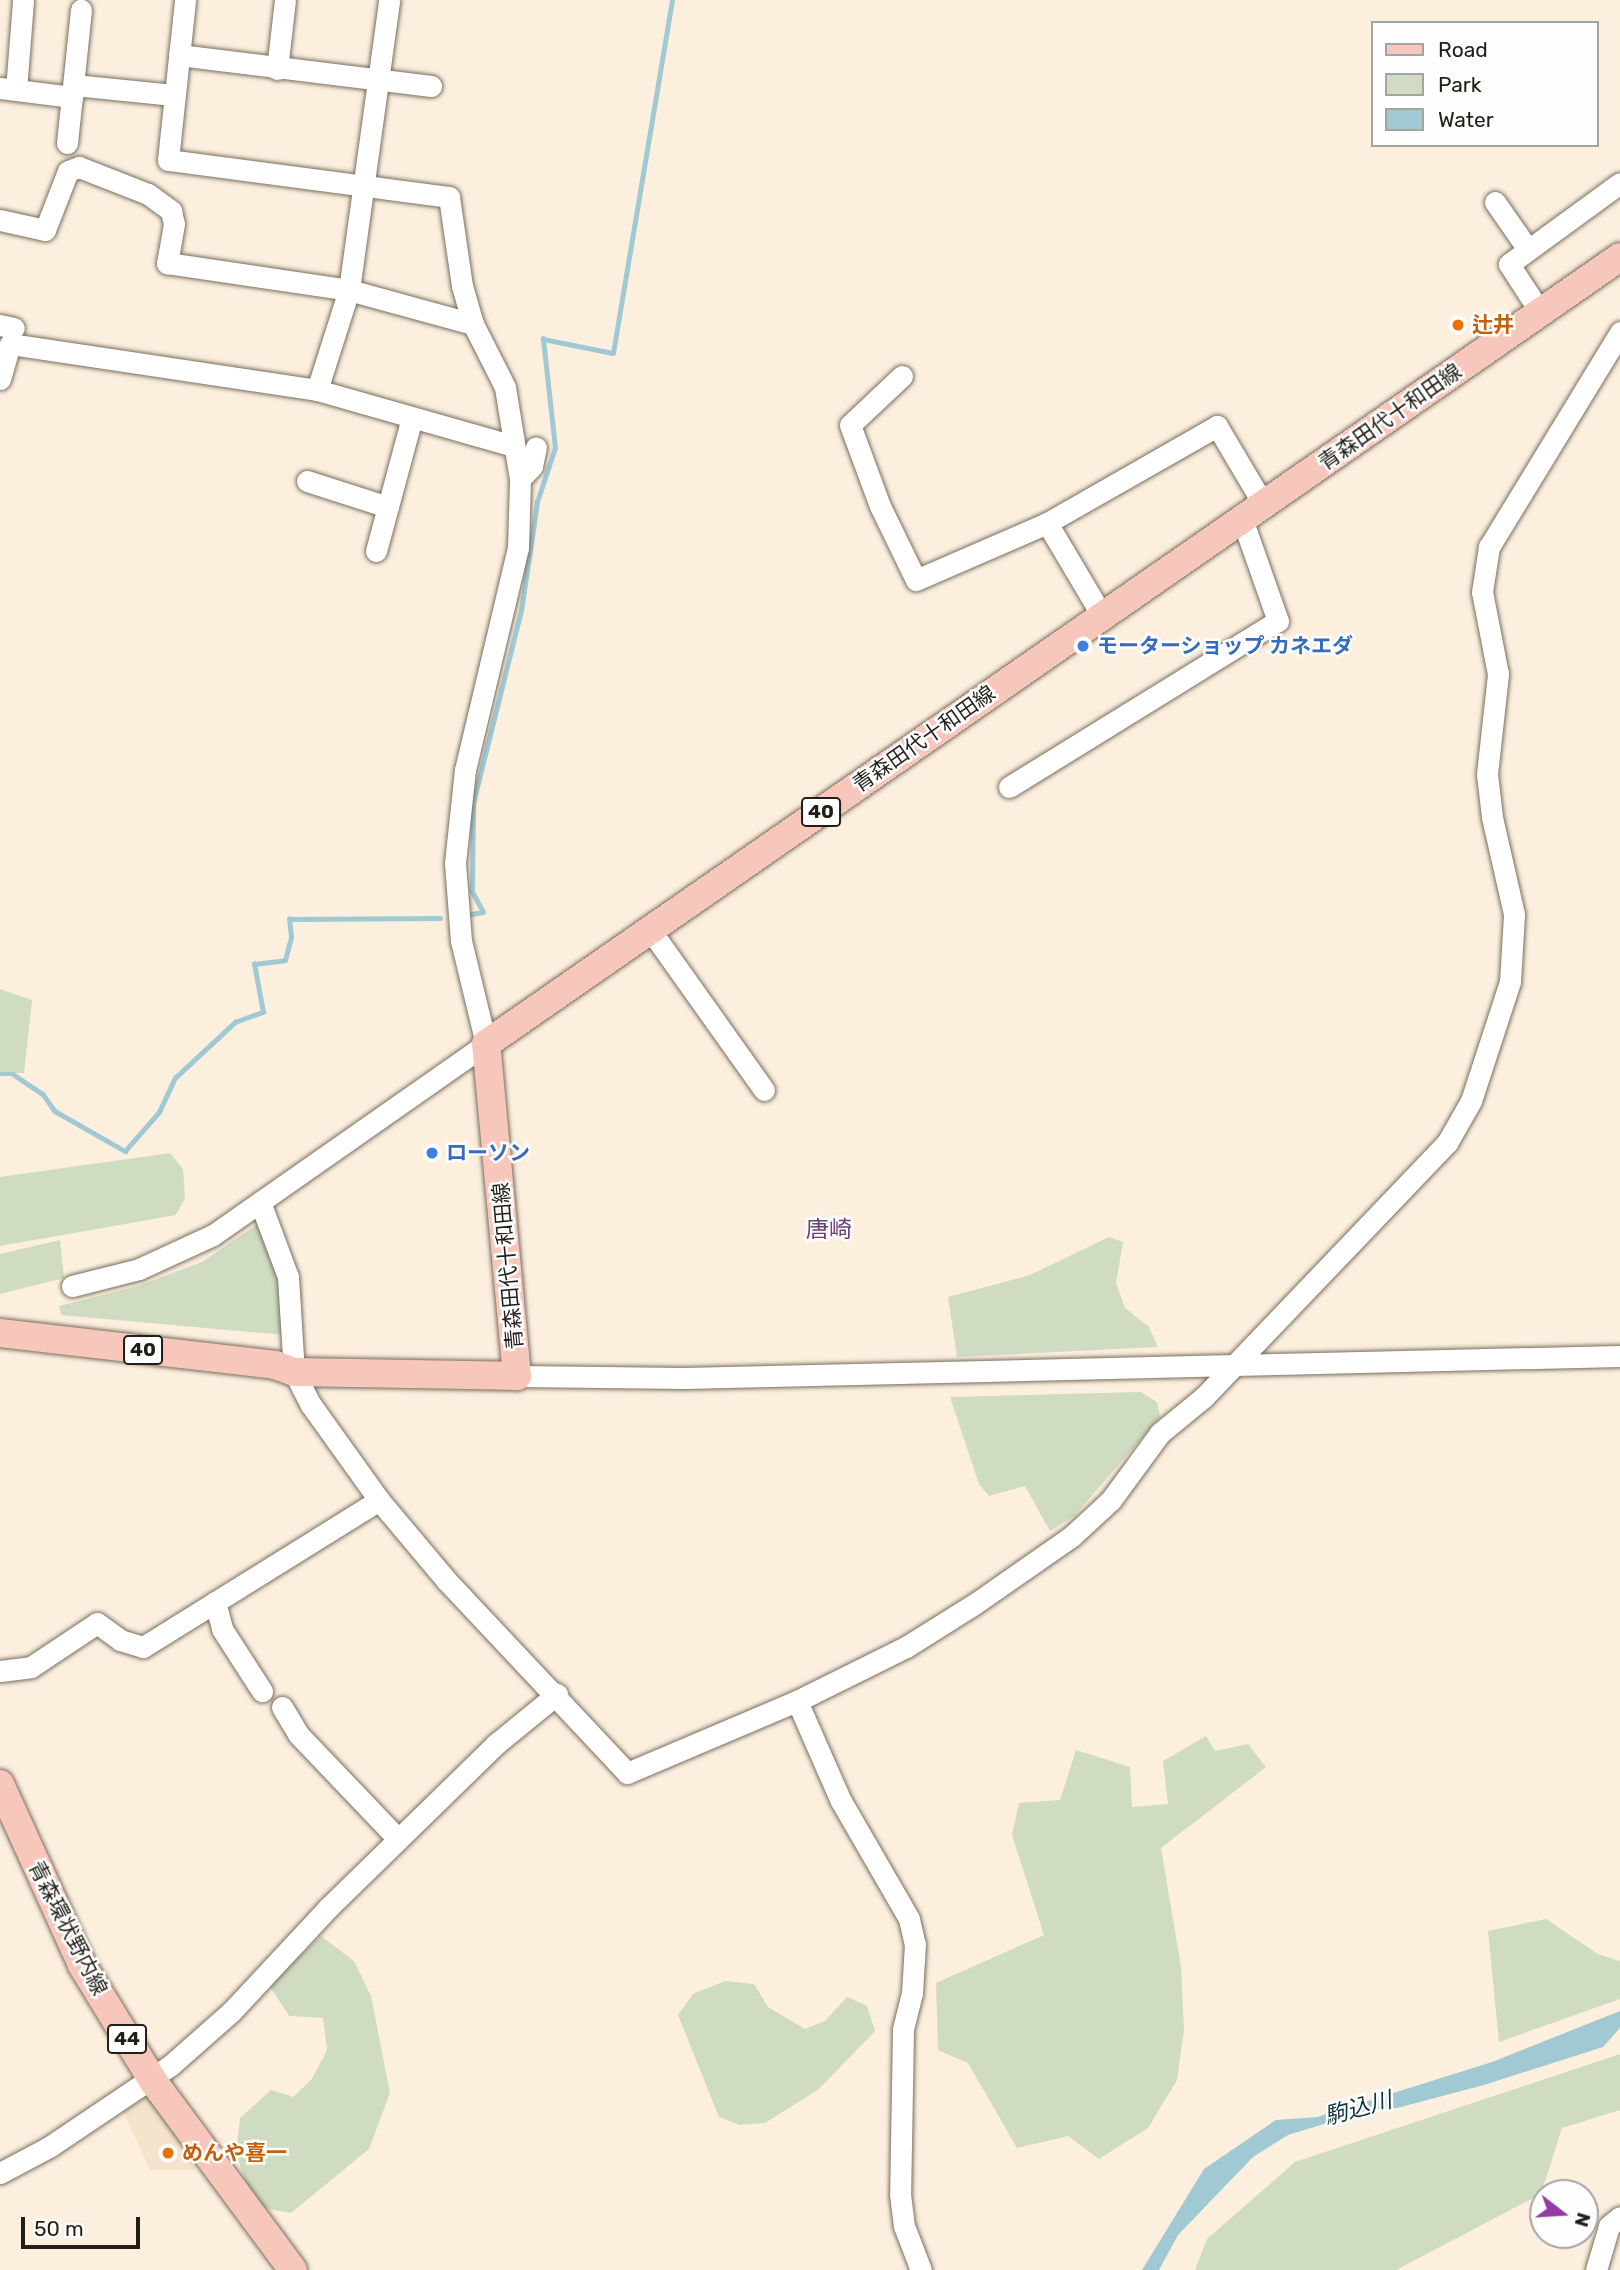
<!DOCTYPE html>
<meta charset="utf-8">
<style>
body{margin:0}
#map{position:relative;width:1620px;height:2270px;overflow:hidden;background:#fcefde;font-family:Rubik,"Noto Sans JP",sans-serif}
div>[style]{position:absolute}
.built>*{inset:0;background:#f5e4cc}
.green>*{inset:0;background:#cfdcc1}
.water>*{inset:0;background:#a0c9d3}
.stream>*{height:4.5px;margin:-2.25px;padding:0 2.25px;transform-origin:2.25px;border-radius:2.25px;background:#a0c9d3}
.roads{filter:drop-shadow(0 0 2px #796e5f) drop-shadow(0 0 2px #796e5f)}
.minor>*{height:21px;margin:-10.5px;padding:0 10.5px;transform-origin:10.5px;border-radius:10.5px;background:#fff}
.major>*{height:28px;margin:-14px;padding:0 14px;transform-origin:14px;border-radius:14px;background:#f7c7bc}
.dots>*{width:19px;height:19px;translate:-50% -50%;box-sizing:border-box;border:4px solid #fefefe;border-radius:50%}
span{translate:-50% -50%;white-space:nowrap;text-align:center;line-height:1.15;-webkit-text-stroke:5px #fefefe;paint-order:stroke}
.shield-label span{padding:2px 5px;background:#fefefe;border:2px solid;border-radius:5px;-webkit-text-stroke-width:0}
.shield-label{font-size:19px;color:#211d17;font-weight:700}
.food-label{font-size:21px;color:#c56008;font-weight:700}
.left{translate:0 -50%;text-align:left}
.street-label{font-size:21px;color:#211d17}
.shop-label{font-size:21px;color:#366cbe;font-weight:700}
.neighbourhood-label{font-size:23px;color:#6b3e74}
.water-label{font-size:23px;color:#0e353d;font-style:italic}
.legend{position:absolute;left:1371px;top:21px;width:228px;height:126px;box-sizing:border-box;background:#fefefe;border:2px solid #a6a4a2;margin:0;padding:9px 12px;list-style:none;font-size:21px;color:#211d17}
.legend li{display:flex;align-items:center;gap:14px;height:35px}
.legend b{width:35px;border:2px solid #a6a4a2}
.north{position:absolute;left:1529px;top:2179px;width:70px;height:70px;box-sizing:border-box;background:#fefefe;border:2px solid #a6a4a2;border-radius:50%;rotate:107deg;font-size:19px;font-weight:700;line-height:28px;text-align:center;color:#211d17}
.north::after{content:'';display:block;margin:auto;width:24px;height:32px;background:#953ba6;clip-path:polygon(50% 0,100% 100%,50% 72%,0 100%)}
.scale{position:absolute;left:21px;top:2217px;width:119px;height:32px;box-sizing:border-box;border:4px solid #211d17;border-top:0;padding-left:9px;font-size:21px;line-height:24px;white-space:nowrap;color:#211d17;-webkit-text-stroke:5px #fefefe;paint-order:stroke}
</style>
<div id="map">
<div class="built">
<div style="clip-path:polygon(147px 2091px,201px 2162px,193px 2170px,150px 2170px,122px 2109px)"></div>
</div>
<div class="green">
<div style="clip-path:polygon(0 989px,32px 1000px,24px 1073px,0 1073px)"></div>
<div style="clip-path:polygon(170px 1153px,183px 1169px,185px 1198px,176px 1215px,0 1246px,0 1177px)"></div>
<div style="clip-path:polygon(258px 1224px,282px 1282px,285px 1335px,61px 1315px,59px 1306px,138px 1286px,202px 1262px)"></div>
<div style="clip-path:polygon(1109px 1237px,1123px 1242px,1116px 1283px,1125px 1308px,1149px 1327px,1158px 1347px,957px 1357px,948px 1297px,1030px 1275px)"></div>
<div style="clip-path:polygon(60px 1240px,64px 1278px,0 1294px,0 1254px)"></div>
<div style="clip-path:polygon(1141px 1392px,1157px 1402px,1160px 1417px,1074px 1516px,1050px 1531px,1025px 1486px,989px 1496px,979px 1484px,950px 1397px)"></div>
<div style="clip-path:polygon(1206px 1736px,1215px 1751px,1248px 1744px,1266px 1767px,1161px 1848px,1181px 1967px,1184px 2030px,1177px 2080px,1148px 2128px,1099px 2159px,1068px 2136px,1017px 2148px,968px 2063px,938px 2050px,936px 1983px,1044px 1935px,1012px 1835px,1019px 1803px,1060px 1800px,1076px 1750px,1130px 1767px,1132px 1807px,1168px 1804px,1163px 1761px)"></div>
<div style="clip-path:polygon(1546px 1919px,1598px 1954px,1620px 1961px,1620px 1999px,1499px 2042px,1488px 1931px)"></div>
<div style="clip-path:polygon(321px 1936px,354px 1961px,371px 1996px,390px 2093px,369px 2149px,291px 2213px,263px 2208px,246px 2182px,236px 2154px,240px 2118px,271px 2090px,293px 2097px,312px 2079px,327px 2050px,323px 2018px,289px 2016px,269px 1985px)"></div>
<div style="clip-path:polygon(725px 1981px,754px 1984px,768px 2007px,805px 2029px,825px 2021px,847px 1997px,867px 2006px,875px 2031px,819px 2089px,765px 2123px,740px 2125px,719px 2117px,678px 2015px,693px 1994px)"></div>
<div style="clip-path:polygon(1620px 2054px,1620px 2110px,1562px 2128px,1541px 2194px,1396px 2270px,1195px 2270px,1207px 2239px,1295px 2162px)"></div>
</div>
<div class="water">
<div style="clip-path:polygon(1620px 2011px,1620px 2028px,1603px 2047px,1484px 2085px,1397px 2108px,1373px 2109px,1288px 2135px,1253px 2157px,1178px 2235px,1159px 2270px,1142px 2270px,1204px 2169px,1276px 2120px,1317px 2117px,1492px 2062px)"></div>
</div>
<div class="stream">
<div style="left:466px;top:915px;width:17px;rotate:-10deg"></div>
<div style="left:483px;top:912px;width:23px;rotate:-119deg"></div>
<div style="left:472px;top:892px;width:89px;rotate:-89.4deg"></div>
<div style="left:473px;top:803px;width:198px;rotate:-76deg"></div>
<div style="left:521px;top:611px;width:110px;rotate:-81.6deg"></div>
<div style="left:537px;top:502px;width:57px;rotate:-71.6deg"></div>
<div style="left:555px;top:448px;width:110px;rotate:-96.3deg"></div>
<div style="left:543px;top:339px;width:71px;rotate:11.3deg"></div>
<div style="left:613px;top:353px;width:358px;rotate:-80.5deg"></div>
<div style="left:0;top:1074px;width:13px"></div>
<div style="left:13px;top:1074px;width:36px;rotate:34deg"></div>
<div style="left:43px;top:1094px;width:21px;rotate:55deg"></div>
<div style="left:55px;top:1111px;width:81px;rotate:29.7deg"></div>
<div style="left:125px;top:1151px;width:52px;rotate:-48.9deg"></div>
<div style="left:159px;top:1112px;width:38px;rotate:-65deg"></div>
<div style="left:175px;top:1078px;width:82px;rotate:-43deg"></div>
<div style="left:235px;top:1022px;width:30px;rotate:-20deg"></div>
<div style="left:263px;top:1012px;width:49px;rotate:-100.6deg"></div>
<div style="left:254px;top:964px;width:31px;rotate:-7deg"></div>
<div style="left:285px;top:960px;width:24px;rotate:-75deg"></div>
<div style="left:291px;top:937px;width:18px;rotate:-96deg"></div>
<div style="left:289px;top:919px;width:151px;rotate:-0.4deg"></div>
</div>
<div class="roads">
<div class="minor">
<div style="left:179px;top:55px;width:254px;rotate:7deg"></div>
<div style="left:277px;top:69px;width:69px;rotate:-83.4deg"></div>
<div style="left:74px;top:85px;width:100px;rotate:5.7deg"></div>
<div style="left:0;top:88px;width:73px;rotate:7.1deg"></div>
<div style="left:16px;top:90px;width:89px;rotate:-85.5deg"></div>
<div style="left:67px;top:143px;width:134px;rotate:-84deg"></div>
<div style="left:1495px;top:202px;width:56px;rotate:55.2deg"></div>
<div style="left:0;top:220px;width:46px;rotate:12.5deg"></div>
<div style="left:45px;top:230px;width:63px;rotate:-68.7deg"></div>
<div style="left:68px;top:171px;width:12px;rotate:-20deg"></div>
<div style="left:79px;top:167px;width:74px;rotate:21.4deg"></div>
<div style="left:148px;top:194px;width:29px;rotate:36deg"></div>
<div style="left:171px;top:211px;width:13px;rotate:77deg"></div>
<div style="left:174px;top:224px;width:40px;rotate:100deg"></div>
<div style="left:167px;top:263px;width:184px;rotate:8.4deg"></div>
<div style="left:349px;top:290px;width:129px;rotate:15.3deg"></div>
<div style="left:1540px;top:312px;width:57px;rotate:-122.9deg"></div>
<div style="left:1509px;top:264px;width:137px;rotate:-36.1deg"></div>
<div style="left:0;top:325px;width:14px;rotate:12deg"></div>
<div style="left:902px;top:376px;width:71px;rotate:136.7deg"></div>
<div style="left:850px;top:425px;width:86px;rotate:69.7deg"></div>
<div style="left:880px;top:506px;width:82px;rotate:64.1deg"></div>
<div style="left:916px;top:580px;width:143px;rotate:-23.5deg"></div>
<div style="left:1047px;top:523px;width:196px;rotate:-29.7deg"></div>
<div style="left:1217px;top:426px;width:92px;rotate:59.3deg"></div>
<div style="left:0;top:379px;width:36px;rotate:-74deg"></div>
<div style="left:10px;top:344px;width:310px;rotate:8.5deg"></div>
<div style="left:317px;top:390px;width:204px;rotate:15.9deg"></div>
<div style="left:317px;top:390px;width:105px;rotate:-72.3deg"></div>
<div style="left:349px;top:290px;width:293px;rotate:-82.1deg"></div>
<div style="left:520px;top:479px;width:18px;rotate:-47deg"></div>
<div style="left:532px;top:466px;width:19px;rotate:-78deg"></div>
<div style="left:307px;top:481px;width:85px;rotate:17.8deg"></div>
<div style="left:1047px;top:523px;width:106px;rotate:59.3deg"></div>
<div style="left:376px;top:551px;width:138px;rotate:-74.9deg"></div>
<div style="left:1009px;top:787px;width:316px;rotate:-31.7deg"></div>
<div style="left:1278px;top:621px;width:108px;rotate:-109.4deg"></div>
<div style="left:651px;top:931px;width:195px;rotate:54.6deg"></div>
<div style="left:260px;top:1202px;width:80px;rotate:69.5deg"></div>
<div style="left:288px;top:1277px;width:95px;rotate:86.4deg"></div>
<div style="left:294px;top:1372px;width:37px;rotate:63deg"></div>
<div style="left:311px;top:1405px;width:117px;rotate:54.4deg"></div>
<div style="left:379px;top:1500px;width:106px;rotate:50deg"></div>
<div style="left:447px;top:1581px;width:263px;rotate:46.8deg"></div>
<div style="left:627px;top:1773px;width:185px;rotate:-23deg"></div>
<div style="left:797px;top:1701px;width:122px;rotate:-26.4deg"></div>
<div style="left:906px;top:1647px;width:83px;rotate:-32.2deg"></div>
<div style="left:976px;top:1603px;width:117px;rotate:-34.9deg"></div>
<div style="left:1072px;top:1536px;width:53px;rotate:-42.7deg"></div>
<div style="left:1111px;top:1500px;width:83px;rotate:-53.8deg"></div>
<div style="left:1160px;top:1433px;width:57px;rotate:-39.3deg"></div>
<div style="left:1204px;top:1397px;width:352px;rotate:-46.3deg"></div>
<div style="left:1447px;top:1143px;width:48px;rotate:-60.3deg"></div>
<div style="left:1471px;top:1101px;width:125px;rotate:-71.9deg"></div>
<div style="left:1510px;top:982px;width:68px;rotate:-86.6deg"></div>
<div style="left:1514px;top:914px;width:99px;rotate:-102.8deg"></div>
<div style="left:1492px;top:817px;width:43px;rotate:-96.6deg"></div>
<div style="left:1487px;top:774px;width:101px;rotate:-83.7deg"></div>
<div style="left:1498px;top:674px;width:84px;rotate:-101deg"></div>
<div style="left:1482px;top:592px;width:46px;rotate:-81.2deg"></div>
<div style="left:1489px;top:547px;width:252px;rotate:-58.6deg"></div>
<div style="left:72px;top:1286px;width:69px;rotate:-14.2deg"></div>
<div style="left:139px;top:1269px;width:81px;rotate:-24.7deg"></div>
<div style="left:213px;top:1235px;width:333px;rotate:-35deg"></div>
<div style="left:486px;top:1044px;width:106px;rotate:-103.6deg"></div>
<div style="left:461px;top:941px;width:78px;rotate:-94.4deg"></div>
<div style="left:455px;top:863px;width:94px;rotate:-83.9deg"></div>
<div style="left:465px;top:770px;width:228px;rotate:-76.6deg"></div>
<div style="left:518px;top:548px;width:69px;rotate:-88.3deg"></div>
<div style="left:520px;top:479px;width:93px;rotate:-99.3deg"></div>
<div style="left:505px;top:387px;width:71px;rotate:-116.9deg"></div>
<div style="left:473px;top:324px;width:40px;rotate:-106deg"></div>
<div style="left:462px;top:286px;width:90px;rotate:-98.3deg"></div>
<div style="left:449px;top:197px;width:283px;rotate:-172.5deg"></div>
<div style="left:168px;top:160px;width:161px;rotate:-83.9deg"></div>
<div style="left:517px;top:1376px;width:167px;rotate:0.7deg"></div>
<div style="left:684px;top:1378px;width:936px;rotate:-1.35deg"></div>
<div style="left:215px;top:1602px;width:28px;rotate:75deg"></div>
<div style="left:222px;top:1629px;width:74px;rotate:57.2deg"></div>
<div style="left:0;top:1671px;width:31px;rotate:-7deg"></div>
<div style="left:31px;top:1667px;width:79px;rotate:-33.7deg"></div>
<div style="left:97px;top:1623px;width:29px;rotate:36deg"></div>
<div style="left:120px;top:1640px;width:24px;rotate:17deg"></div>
<div style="left:143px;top:1647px;width:278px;rotate:-31.9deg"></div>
<div style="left:797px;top:1701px;width:109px;rotate:66.3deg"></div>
<div style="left:841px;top:1801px;width:136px;rotate:60deg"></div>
<div style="left:909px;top:1919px;width:26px;rotate:77deg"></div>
<div style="left:915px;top:1944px;width:49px;rotate:93.5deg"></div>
<div style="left:912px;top:1993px;width:38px;rotate:104deg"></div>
<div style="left:903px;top:2030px;width:164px;rotate:91deg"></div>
<div style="left:900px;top:2194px;width:32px;rotate:83deg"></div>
<div style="left:904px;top:2226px;width:47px;rotate:68.9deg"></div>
<div style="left:282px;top:1707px;width:31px;rotate:59deg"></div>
<div style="left:298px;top:1734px;width:145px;rotate:46.4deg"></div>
<div style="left:0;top:2173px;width:55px;rotate:-28deg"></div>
<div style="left:49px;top:2147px;width:147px;rotate:-33.9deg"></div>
<div style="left:171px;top:2065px;width:81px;rotate:-41.5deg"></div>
<div style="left:232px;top:2011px;width:141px;rotate:-47deg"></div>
<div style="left:328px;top:1908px;width:235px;rotate:-44.3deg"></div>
<div style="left:496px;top:1744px;width:79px;rotate:-39.3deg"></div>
<div style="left:1596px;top:2270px;width:46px;rotate:-73.5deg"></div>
<div style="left:1609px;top:2226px;width:14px;rotate:-39deg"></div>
</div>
<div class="major">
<div style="left:0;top:1333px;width:277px;rotate:6.6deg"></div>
<div style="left:275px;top:1365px;width:20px;rotate:20deg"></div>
<div style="left:294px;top:1372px;width:223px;rotate:1deg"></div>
<div style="left:517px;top:1376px;width:333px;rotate:-95.3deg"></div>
<div style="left:486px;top:1044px;width:1380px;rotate:-34.76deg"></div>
<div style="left:0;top:1784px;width:199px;rotate:65.6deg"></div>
<div style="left:82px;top:1965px;width:136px;rotate:58.5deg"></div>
<div style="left:153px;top:2081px;width:235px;rotate:53.5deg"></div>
</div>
</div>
<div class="dots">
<div style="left:1458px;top:325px;background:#e8710a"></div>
<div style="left:1083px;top:646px;background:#3f7fe0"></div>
<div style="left:432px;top:1153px;background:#3f7fe0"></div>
<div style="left:168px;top:2153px;background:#e8710a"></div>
</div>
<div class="shield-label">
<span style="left:821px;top:812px">40</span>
<span style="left:143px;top:1350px">40</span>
<span style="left:127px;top:2039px">44</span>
</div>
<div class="food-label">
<span class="left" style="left:1472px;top:325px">辻井</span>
<span class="left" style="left:182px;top:2153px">めんや喜一</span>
</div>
<div class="street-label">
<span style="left:1390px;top:417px;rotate:-35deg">青森田代十和田線</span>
<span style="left:924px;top:739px;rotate:-35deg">青森田代十和田線</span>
<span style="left:508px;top:1266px;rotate:-95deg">青森田代十和田線</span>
<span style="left:68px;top:1928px;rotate:63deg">青森環状野内線</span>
</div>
<div class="shop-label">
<span class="left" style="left:1097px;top:646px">モーターショップ カネエダ</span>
<span class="left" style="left:446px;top:1153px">ローソン</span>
</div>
<div class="neighbourhood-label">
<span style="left:829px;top:1229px">唐崎</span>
</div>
<div class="water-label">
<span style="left:1358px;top:2108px;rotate:-15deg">駒込川</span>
</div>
<ul class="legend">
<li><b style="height:9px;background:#f7c7bc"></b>Road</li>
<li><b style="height:19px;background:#cfdcc1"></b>Park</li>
<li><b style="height:19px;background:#a0c9d3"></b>Water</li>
</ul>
<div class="north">N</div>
<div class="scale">50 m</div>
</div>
